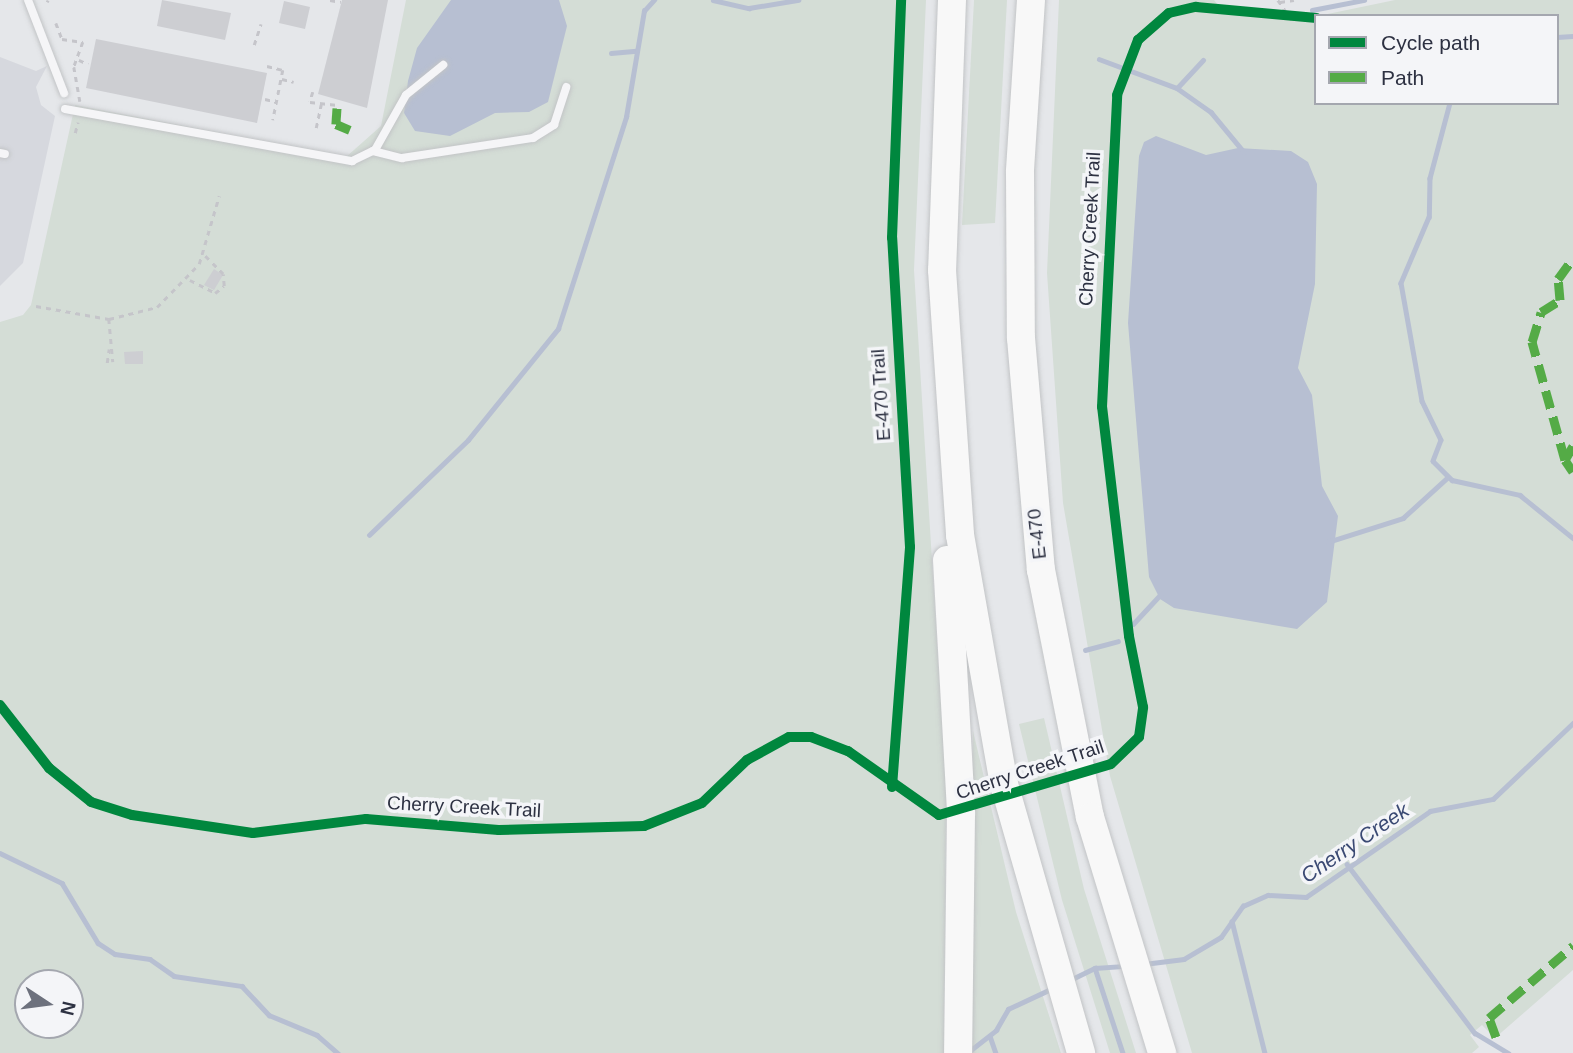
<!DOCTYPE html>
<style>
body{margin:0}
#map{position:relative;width:1573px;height:1053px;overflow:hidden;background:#e5e7ea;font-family:Helvetica,sans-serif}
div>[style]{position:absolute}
.built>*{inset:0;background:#d6d8de}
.green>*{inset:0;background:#d4ddd6}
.water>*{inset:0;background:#b7bfd2}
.stream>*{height:4.5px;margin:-2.25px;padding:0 2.25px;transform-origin:2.25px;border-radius:2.25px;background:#b7bfd2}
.building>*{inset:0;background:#cdced2}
.path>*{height:2.5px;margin-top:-1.25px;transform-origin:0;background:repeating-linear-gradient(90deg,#c5c5ca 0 5px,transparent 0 10px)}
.roads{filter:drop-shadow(0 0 2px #c2c4c6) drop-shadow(0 0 2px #c2c4c6)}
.service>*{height:8px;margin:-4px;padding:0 4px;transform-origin:4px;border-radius:4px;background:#f5f5f7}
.motorway>*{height:28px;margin:-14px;padding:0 14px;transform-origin:14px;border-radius:14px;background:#f8f8f8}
.quiet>*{height:9px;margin-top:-4.5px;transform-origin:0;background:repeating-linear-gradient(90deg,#54ab46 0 18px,transparent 0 27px)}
.cycleway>*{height:10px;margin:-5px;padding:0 5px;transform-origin:5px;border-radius:5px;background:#00873e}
span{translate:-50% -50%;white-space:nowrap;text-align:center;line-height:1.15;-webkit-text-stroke:7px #f4f5f8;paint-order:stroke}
.street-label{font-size:19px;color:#2d3142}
.water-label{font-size:21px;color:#3a4973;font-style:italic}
.legend{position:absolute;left:1314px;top:14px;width:245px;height:91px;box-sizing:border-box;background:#f4f5f8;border:2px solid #a4a7af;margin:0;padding:9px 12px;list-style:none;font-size:21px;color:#2d3142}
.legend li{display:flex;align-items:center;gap:14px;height:35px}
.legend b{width:35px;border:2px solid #a4a7af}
.north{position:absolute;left:14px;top:969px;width:70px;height:70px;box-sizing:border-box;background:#f4f5f8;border:2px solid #a4a7af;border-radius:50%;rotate:103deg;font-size:19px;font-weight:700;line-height:28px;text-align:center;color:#2d3142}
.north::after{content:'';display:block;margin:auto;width:24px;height:32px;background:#6d717d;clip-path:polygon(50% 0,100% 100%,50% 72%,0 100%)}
</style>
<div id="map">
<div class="built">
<div style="clip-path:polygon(0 57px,36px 71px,47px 66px,36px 87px,41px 105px,55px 116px,23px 263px,0 286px)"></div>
</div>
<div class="green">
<div style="clip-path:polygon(evenodd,406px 0,926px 0,914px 270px,946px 787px,944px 1053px,0 1053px,0 322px,23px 315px,31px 305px,75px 105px,346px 157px,381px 126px,406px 0,28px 983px,70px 983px,70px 1025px,28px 1025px,28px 983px)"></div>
<div style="clip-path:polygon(974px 0,1007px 0,995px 223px,962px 225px)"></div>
<div style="clip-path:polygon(1059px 0,1214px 0,1222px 10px,1247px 14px,1316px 16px,1316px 103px,1557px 103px,1557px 16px,1318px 16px,1395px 0,1573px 0,1573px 970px,1495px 1038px,1482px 1025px,1470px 1035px,1479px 1047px,1472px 1053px,1192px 1053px,1110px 776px,1063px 503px,1047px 273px)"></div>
<div style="clip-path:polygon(1044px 718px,1084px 889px,1136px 1053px,1110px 1053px,1062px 900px,1019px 724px)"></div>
<div style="clip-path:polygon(973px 731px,1016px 912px,1061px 1053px,969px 1053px)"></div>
</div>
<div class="water">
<div style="clip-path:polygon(451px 0,559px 0,567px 26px,548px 102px,529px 112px,495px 113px,450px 136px,415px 131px,404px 113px,408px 81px,417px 48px)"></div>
<div style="clip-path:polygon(1156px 136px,1206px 155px,1238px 148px,1291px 151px,1308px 162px,1317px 184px,1315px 284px,1298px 368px,1312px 395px,1322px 486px,1338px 516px,1327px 602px,1297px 629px,1174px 608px,1160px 599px,1149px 577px,1128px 323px,1139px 156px,1144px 142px)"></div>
</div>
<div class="stream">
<div style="left:713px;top:0;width:37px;rotate:13deg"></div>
<div style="left:749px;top:8px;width:50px;rotate:-9.3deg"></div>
<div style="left:1312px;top:10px;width:53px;rotate:-10.9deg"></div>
<div style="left:1557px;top:37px;width:16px;rotate:-4deg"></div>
<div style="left:611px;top:53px;width:25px;rotate:-5deg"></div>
<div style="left:1099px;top:59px;width:83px;rotate:20.4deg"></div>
<div style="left:1177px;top:88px;width:42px;rotate:35.2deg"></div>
<div style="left:1211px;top:112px;width:52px;rotate:50.5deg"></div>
<div style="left:1177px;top:88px;width:38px;rotate:-47deg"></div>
<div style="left:1450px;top:103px;width:78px;rotate:104.9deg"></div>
<div style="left:1430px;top:178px;width:39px;rotate:91deg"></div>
<div style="left:1429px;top:217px;width:72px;rotate:113deg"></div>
<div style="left:1401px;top:283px;width:120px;rotate:79.9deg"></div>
<div style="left:1422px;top:401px;width:43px;rotate:64deg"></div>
<div style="left:1441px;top:440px;width:22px;rotate:111deg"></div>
<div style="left:1433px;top:461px;width:27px;rotate:45deg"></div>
<div style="left:1452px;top:480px;width:70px;rotate:12.4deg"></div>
<div style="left:1520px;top:495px;width:68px;rotate:39.1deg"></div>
<div style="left:369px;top:535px;width:137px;rotate:-43.8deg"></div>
<div style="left:468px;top:440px;width:143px;rotate:-51deg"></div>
<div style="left:558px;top:329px;width:223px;rotate:-72.2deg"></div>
<div style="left:626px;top:117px;width:108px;rotate:-80.4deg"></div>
<div style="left:644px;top:11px;width:15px;rotate:-48deg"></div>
<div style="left:1328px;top:542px;width:79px;rotate:-17.7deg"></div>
<div style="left:1403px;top:518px;width:59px;rotate:-42.3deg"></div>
<div style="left:1133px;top:624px;width:41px;rotate:-47deg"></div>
<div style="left:1085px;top:650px;width:34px;rotate:-15deg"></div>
<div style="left:0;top:853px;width:69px;rotate:25.8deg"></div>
<div style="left:62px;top:883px;width:70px;rotate:59deg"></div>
<div style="left:98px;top:943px;width:20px;rotate:33deg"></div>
<div style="left:115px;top:954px;width:35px;rotate:8deg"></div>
<div style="left:150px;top:959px;width:29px;rotate:35deg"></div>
<div style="left:174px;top:976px;width:69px;rotate:8.4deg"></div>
<div style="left:242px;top:986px;width:40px;rotate:47deg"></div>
<div style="left:269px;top:1015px;width:52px;rotate:22.6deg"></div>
<div style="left:317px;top:1035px;width:28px;rotate:41deg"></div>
<div style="left:1347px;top:864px;width:212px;rotate:52.9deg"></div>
<div style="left:1475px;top:1033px;width:39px;rotate:31deg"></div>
<div style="left:1232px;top:921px;width:136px;rotate:76deg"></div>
<div style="left:1144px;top:964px;width:40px;rotate:-7.1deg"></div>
<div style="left:1184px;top:959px;width:43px;rotate:-30.7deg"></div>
<div style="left:1221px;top:937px;width:38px;rotate:-55deg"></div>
<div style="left:1243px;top:906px;width:27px;rotate:-24deg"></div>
<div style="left:1268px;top:895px;width:38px;rotate:3deg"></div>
<div style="left:1306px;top:897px;width:151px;rotate:-34.7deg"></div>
<div style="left:1430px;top:811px;width:64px;rotate:-10.8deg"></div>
<div style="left:1493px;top:799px;width:110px;rotate:-43.5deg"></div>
<div style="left:1095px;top:968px;width:89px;rotate:71.8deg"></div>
<div style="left:1070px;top:980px;width:28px;rotate:-26deg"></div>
<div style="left:1095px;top:968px;width:30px;rotate:-4deg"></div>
<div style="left:990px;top:1036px;width:18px;rotate:71deg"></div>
<div style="left:967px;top:1053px;width:37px;rotate:-38deg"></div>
<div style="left:996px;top:1030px;width:24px;rotate:-60deg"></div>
<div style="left:1008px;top:1009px;width:50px;rotate:-25deg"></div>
</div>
<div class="building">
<div style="clip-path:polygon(162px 0,231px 13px,225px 40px,157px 26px)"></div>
<div style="clip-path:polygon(342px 0,388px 0,367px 108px,318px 94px)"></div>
<div style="clip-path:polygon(284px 1px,310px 7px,305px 29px,279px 23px)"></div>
<div style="clip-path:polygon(96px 39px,267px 73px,257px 123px,86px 88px)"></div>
<div style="clip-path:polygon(214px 269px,223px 275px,214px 290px,204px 285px)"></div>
<div style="clip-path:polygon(143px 351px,143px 364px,125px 364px,124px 352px)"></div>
</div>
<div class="path">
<div style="left:330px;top:0;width:11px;rotate:10deg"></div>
<div style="left:1278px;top:0;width:24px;rotate:55deg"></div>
<div style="left:47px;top:2px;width:2px;rotate:-63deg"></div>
<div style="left:1280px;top:2px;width:14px;rotate:-8deg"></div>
<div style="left:56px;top:23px;width:17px;rotate:69deg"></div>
<div style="left:62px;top:39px;width:21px;rotate:8deg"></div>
<div style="left:83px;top:42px;width:27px;rotate:110deg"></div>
<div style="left:74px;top:67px;width:35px;rotate:80deg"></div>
<div style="left:254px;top:45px;width:22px;rotate:-72deg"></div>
<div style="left:79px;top:60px;width:10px;rotate:24deg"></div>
<div style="left:267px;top:66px;width:16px;rotate:14deg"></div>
<div style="left:283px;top:70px;width:51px;rotate:101.3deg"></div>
<div style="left:282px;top:79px;width:12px;rotate:14deg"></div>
<div style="left:313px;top:92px;width:10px;rotate:107deg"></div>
<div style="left:310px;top:102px;width:28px;rotate:6deg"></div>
<div style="left:265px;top:99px;width:12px;rotate:14deg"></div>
<div style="left:316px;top:128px;width:24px;rotate:-78deg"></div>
<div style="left:75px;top:133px;width:11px;rotate:-75deg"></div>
<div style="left:190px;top:280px;width:28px;rotate:27deg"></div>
<div style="left:215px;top:293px;width:11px;rotate:-38deg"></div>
<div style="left:224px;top:286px;width:12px;rotate:-95deg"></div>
<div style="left:223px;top:274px;width:27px;rotate:-135deg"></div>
<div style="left:36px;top:306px;width:74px;rotate:10.1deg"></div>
<div style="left:109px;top:319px;width:49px;rotate:-14deg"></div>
<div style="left:157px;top:307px;width:60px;rotate:-45.7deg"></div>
<div style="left:199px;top:264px;width:71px;rotate:-73.6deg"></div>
<div style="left:109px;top:319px;width:43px;rotate:84.7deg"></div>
<div style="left:107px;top:363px;width:14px;rotate:-82deg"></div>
</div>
<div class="roads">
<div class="service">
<div style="left:28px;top:0;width:100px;rotate:68.8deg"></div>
<div style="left:65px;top:109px;width:292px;rotate:10.3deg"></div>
<div style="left:352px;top:161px;width:25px;rotate:-26deg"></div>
<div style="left:375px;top:150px;width:63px;rotate:-60.6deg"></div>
<div style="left:406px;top:95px;width:48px;rotate:-39deg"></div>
<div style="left:373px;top:151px;width:30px;rotate:14deg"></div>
<div style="left:402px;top:158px;width:133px;rotate:-8.7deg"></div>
<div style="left:533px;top:138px;width:25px;rotate:-32deg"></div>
<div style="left:554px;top:125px;width:40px;rotate:-72deg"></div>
<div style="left:0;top:153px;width:5px;rotate:11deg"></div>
</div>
<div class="motorway">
<div style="left:952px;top:0;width:270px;rotate:92.1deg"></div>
<div style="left:942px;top:270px;width:266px;rotate:86.1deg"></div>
<div style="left:960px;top:535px;width:253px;rotate:80deg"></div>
<div style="left:1004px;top:784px;width:280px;rotate:74deg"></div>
<div style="left:1031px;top:0;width:172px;rotate:93.7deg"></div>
<div style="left:1020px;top:172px;width:166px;rotate:89.7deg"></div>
<div style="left:1021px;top:338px;width:233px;rotate:85.1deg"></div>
<div style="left:1041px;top:570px;width:252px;rotate:78.8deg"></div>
<div style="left:1090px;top:817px;width:247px;rotate:73deg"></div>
<div style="left:947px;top:560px;width:254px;rotate:86.8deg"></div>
<div style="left:961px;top:814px;width:239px;rotate:90.7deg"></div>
</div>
</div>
<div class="quiet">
<div style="left:337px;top:108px;width:16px;rotate:94deg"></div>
<div style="left:336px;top:124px;width:15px;rotate:23deg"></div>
<div style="left:1573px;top:446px;width:16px;rotate:120deg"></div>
<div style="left:1565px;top:460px;width:14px;rotate:56deg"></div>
<div style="left:1565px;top:460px;width:123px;rotate:-105.6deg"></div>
<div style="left:1532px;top:342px;width:31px;rotate:-73deg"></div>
<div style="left:1541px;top:312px;width:22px;rotate:-32deg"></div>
<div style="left:1560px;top:300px;width:21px;rotate:-95deg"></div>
<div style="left:1558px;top:279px;width:26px;rotate:-54deg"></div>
<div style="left:1496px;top:1037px;width:20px;rotate:-110deg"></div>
<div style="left:1489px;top:1018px;width:111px;rotate:-40.6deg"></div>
</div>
<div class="cycleway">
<div style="left:0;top:705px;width:80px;rotate:52.1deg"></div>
<div style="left:49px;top:768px;width:54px;rotate:39deg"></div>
<div style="left:91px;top:802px;width:43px;rotate:17.6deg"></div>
<div style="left:132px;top:815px;width:122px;rotate:8.5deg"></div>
<div style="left:253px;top:833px;width:114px;rotate:-7.1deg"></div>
<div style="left:366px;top:819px;width:133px;rotate:4.7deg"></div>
<div style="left:499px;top:830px;width:145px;rotate:-1.6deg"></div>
<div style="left:644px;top:826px;width:62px;rotate:-21.6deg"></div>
<div style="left:702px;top:803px;width:62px;rotate:-43.7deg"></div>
<div style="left:747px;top:760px;width:48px;rotate:-28.7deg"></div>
<div style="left:789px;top:737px;width:22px"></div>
<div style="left:811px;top:737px;width:40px;rotate:21deg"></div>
<div style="left:848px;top:751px;width:111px;rotate:35.1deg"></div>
<div style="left:939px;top:815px;width:179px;rotate:-16.5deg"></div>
<div style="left:1111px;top:764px;width:39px;rotate:-44deg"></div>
<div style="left:1139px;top:737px;width:30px;rotate:-82deg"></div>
<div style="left:1143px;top:707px;width:72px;rotate:-101.2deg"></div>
<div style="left:1129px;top:636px;width:231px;rotate:-96.7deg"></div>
<div style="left:1102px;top:407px;width:312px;rotate:-87.2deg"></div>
<div style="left:1117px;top:95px;width:59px;rotate:-69.1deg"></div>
<div style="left:1138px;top:40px;width:41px;rotate:-41.1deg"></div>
<div style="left:1169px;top:13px;width:28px;rotate:-13deg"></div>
<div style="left:1196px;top:7px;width:121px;rotate:5.2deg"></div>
<div style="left:892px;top:787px;width:241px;rotate:-85.7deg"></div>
<div style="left:910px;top:547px;width:310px;rotate:-93.3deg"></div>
<div style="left:892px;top:238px;width:238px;rotate:-87.8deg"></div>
</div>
<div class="street-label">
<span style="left:1090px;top:229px;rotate:-87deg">Cherry Creek Trail</span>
<span style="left:881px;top:395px;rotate:-94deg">E-470 Trail</span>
<span style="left:1037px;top:534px;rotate:-97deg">E-470</span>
<span style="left:1030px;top:770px;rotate:-18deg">Cherry Creek Trail</span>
<span style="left:464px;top:807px;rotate:3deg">Cherry Creek Trail</span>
</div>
<div class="water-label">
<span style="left:1355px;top:843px;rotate:-34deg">Cherry Creek</span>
</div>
<ul class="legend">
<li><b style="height:9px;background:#00873e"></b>Cycle path</li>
<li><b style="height:9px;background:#54ab46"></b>Path</li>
</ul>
<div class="north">N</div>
</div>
